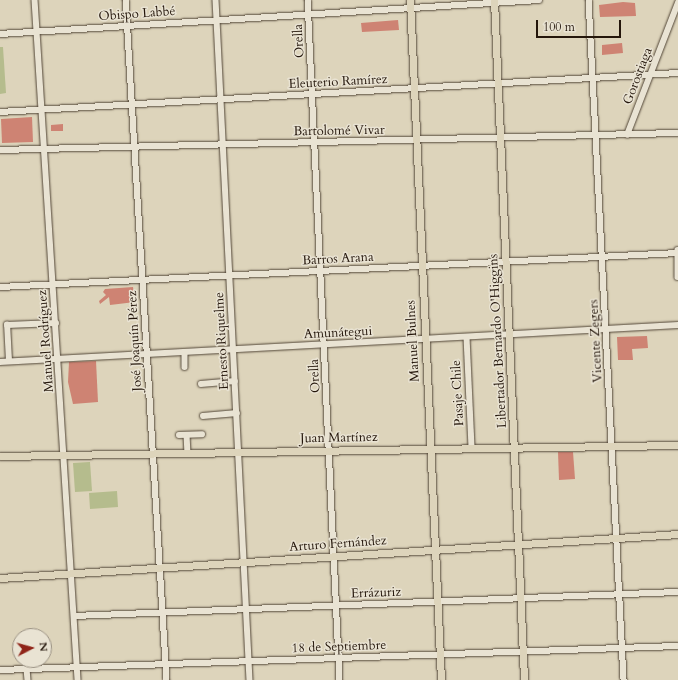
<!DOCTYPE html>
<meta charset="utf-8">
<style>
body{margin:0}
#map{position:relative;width:678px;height:680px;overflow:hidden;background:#ddd4bb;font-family:Cardo,serif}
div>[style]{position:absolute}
.green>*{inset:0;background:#b5bc8d}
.building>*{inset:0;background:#ce8373}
.roads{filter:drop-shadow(0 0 1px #524637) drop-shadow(0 0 1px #524637)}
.minor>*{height:5.5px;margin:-2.75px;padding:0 2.75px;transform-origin:2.75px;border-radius:2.75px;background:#e9e3d3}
.major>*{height:7px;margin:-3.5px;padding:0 3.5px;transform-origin:3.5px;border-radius:3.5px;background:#ddd4bb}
span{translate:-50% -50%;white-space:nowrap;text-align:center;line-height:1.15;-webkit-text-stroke:3px #e9e3d3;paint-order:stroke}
.street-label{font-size:13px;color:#24160b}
.north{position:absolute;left:12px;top:628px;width:40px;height:40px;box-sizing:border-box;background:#e9e3d3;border:1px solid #9a9183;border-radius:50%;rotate:84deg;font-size:11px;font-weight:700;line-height:16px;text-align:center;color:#24160b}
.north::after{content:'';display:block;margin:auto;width:14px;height:18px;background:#8f2418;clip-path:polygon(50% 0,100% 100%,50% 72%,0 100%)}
.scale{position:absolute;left:536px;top:20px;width:85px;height:18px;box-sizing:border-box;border:2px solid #24160b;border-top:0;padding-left:5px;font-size:12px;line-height:14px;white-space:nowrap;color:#24160b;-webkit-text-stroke:3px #e9e3d3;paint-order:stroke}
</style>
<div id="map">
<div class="green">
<div style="clip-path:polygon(0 47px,3px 47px,6px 93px,0 94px)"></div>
<div style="clip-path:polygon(90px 462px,92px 491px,75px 492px,73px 463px)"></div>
<div style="clip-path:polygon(117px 491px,118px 507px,90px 509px,89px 493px)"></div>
</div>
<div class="building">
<div style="clip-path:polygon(623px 2px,635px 3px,636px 16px,600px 17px,599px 5px)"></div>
<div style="clip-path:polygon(398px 20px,399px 30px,362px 32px,361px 23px)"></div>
<div style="clip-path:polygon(622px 43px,623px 53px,602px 55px,602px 45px)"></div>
<div style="clip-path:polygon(32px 117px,33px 142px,2px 143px,1px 119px)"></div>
<div style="clip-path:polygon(63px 124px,63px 131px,51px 131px,51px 125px)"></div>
<div style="clip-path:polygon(133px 287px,135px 302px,110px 305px,109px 297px,100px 304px,99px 301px,106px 295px,103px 292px,105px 289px)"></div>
<div style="clip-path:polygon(647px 336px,648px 348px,632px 349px,633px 360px,618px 360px,617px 337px)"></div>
<div style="clip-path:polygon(96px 361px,98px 402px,73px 404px,68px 382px,69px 362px)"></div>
<div style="clip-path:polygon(558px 452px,573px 452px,575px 479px,559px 480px)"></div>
</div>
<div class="roads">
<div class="minor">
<div style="left:35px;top:0;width:681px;rotate:86.38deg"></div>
<div style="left:126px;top:0;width:681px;rotate:86.55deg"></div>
<div style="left:216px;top:0;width:681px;rotate:87.14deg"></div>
<div style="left:308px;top:0;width:681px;rotate:87.31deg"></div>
<div style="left:589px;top:0;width:681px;rotate:87.05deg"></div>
<div style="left:0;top:34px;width:540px;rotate:-3.61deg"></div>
<div style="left:0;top:112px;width:679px;rotate:-3.29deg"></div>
<div style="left:627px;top:135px;width:142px;rotate:-68.9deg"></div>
<div style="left:0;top:150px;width:678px;rotate:-1.44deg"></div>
<div style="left:678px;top:250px;width:27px;rotate:90deg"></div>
<div style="left:0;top:287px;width:679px;rotate:-2.87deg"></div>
<div style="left:467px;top:337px;width:111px;rotate:87.4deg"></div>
<div style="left:185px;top:352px;width:15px;rotate:90deg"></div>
<div style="left:9px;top:361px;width:36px;rotate:-93deg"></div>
<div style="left:7px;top:325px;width:49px;rotate:-2.3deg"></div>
<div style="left:0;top:362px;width:679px;rotate:-3.12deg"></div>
<div style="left:201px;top:384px;width:34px;rotate:-5deg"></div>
<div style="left:203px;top:416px;width:34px;rotate:-5deg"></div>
<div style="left:179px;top:435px;width:23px;rotate:-2deg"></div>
<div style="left:187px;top:435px;width:18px;rotate:87deg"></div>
<div style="left:74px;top:616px;width:604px;rotate:-2.28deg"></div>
<div style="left:27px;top:669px;width:11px;rotate:85deg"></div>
<div style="left:0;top:670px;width:678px;rotate:-2.03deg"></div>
</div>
<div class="major">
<div style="left:410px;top:0;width:681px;rotate:87.39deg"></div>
<div style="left:494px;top:0;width:681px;rotate:87.47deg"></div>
<div style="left:0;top:456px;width:678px;rotate:-0.93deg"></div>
<div style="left:0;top:578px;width:679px;rotate:-3.71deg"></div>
</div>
</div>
<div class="street-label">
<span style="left:137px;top:14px;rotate:-4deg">Obispo Labbé</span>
<span style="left:299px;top:41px;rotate:-93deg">Orella</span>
<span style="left:638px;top:76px;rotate:-69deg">Gorostiaga</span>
<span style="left:338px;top:82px;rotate:-3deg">Eleuterio Ramírez</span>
<span style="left:339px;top:131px;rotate:-1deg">Bartolomé Vivar</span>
<span style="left:338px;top:259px;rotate:-3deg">Barros Arana</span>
<span style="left:338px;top:333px;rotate:-3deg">Amunátegui</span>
<span style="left:46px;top:341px;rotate:-94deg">Manuel Rodríguez</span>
<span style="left:135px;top:341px;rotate:-93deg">José Joaquín Pérez</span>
<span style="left:222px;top:341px;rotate:-93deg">Ernesto Riquelme</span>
<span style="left:413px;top:341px;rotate:-93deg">Manuel Bulnes</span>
<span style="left:498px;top:341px;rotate:-93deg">Libertador Bernardo O'Higgins</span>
<span style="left:596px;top:341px;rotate:-93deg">Vicente Zegers</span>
<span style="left:315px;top:376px;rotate:-93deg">Orella</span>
<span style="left:458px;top:393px;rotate:-93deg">Pasaje Chile</span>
<span style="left:339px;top:438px;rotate:-1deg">Juan Martínez</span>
<span style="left:338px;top:544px;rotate:-4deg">Arturo Fernández</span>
<span style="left:376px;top:593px;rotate:-2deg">Errázuriz</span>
<span style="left:339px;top:647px;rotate:-2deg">18 de Septiembre</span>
</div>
<div class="north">N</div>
<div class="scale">100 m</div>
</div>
